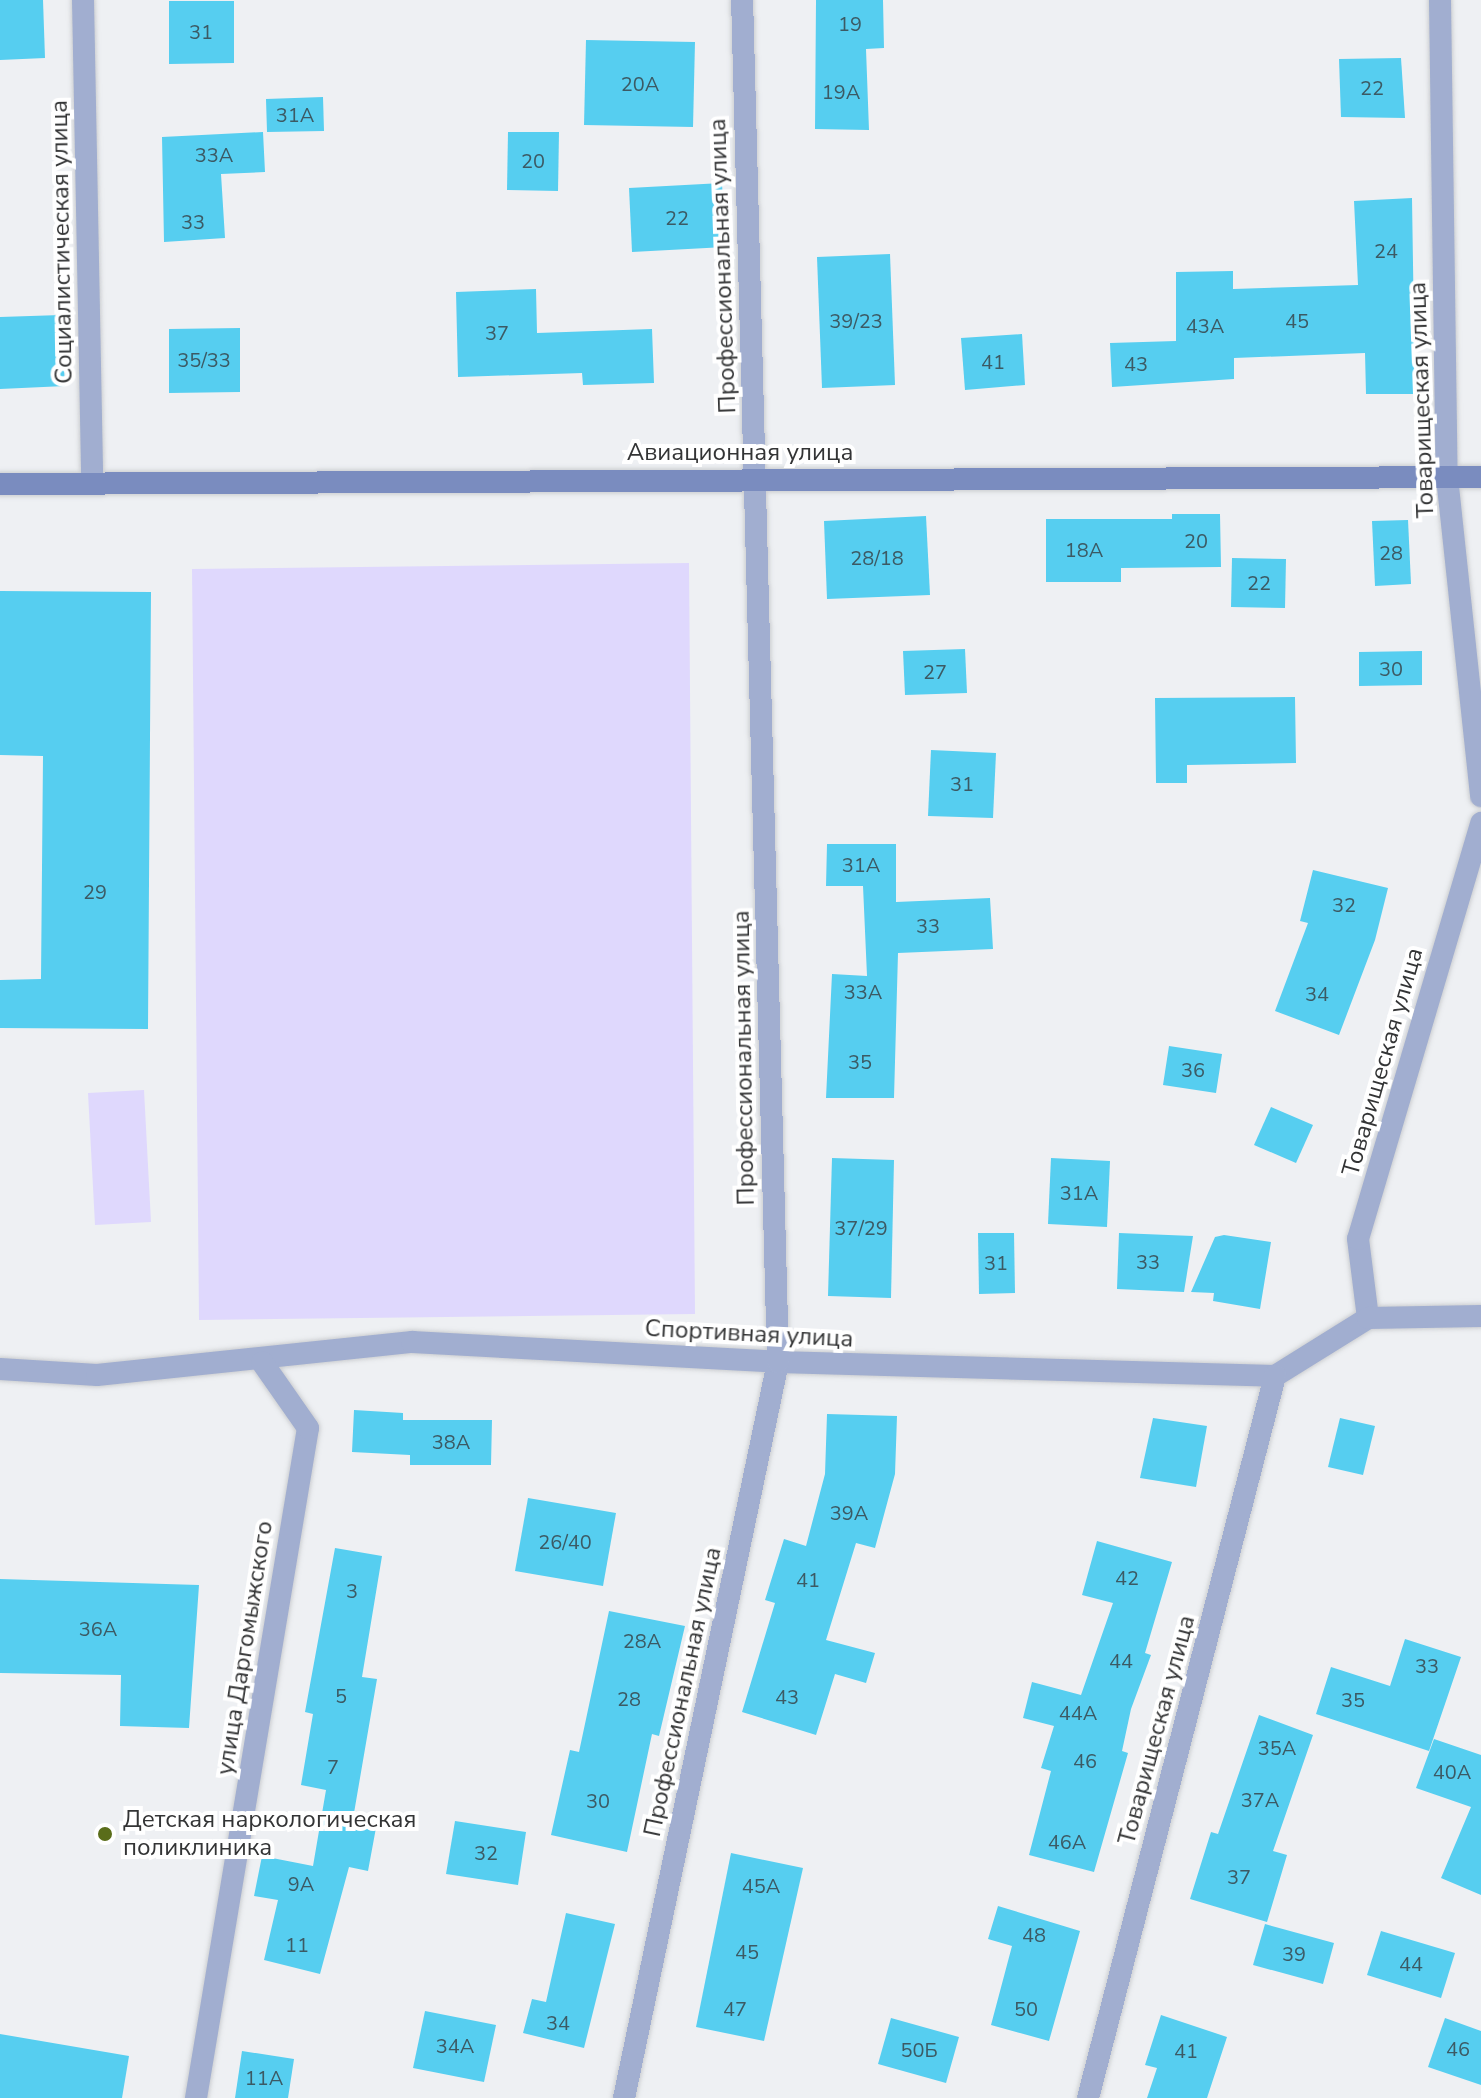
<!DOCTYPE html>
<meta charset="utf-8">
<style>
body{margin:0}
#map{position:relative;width:1481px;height:2098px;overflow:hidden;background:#eef0f3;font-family:"Nunito Sans",sans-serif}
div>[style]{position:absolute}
.green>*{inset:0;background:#dfd8fd}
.building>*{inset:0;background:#56cef0}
.roads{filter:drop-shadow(0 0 2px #ccced1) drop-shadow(0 0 2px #ccced1)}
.minor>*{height:22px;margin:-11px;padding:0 11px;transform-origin:11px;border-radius:11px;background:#a1aed0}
.secondary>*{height:22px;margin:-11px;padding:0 11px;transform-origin:11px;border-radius:11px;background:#7a8cbf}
.dots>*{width:22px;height:22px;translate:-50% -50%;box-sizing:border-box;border:4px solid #fff;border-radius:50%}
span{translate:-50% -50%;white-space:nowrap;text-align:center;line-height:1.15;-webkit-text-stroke:8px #fff;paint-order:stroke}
.number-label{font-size:20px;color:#3c5a64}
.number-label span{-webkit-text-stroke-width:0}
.street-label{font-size:24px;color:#333435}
.poi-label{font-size:24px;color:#333435}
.left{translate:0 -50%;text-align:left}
</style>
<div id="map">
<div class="green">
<div style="clip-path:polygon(689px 563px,695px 1314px,199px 1320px,192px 569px)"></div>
<div style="clip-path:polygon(144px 1090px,151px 1222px,95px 1225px,88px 1093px)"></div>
</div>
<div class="building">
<div style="clip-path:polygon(0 0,43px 0,45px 58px,0 60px)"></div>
<div style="clip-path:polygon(816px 0,883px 0,884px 48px,866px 49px,869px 130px,815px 129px)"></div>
<div style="clip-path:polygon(169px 1px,234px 1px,234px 63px,169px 64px)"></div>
<div style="clip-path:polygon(586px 40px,695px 42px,693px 127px,584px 125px)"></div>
<div style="clip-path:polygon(1401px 58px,1405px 118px,1341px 117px,1339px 59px)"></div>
<div style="clip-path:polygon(323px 97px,324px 131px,267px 132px,266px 99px)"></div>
<div style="clip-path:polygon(263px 132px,265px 172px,221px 174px,225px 238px,164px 242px,162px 137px)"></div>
<div style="clip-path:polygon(508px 132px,559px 132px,558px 191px,507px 190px)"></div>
<div style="clip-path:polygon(722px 183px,725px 247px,632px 252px,629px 188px)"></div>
<div style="clip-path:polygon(1412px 198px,1415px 394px,1366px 394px,1365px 353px,1234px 358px,1234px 379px,1112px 387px,1110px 343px,1176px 341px,1176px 272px,1233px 271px,1233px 289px,1358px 285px,1354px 201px)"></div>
<div style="clip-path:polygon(890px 254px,895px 385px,822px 388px,817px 257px)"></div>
<div style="clip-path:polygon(536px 289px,537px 333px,652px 329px,654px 383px,583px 385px,582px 373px,458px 377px,456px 292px)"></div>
<div style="clip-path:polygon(61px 315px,65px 386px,0 389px,0 317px)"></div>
<div style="clip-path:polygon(240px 328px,240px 392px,169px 393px,169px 329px)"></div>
<div style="clip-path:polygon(1022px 334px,1025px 385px,965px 390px,961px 338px)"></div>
<div style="clip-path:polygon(1172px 514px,1220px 514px,1221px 567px,1121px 568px,1121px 582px,1046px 582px,1046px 519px,1172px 519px)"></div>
<div style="clip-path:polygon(926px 516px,930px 595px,827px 599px,824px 521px)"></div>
<div style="clip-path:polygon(1408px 520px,1411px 584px,1375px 586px,1372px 521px)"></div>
<div style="clip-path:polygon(1232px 558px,1286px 559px,1285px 608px,1231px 607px)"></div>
<div style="clip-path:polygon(0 591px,151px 592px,148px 1029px,0 1028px,0 980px,41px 979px,43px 756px,0 755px)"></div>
<div style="clip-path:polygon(965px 649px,967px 693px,905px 695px,903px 651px)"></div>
<div style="clip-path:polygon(1422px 651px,1422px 685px,1359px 686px,1359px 652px)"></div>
<div style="clip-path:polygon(1295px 697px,1296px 763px,1187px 765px,1187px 783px,1156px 783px,1155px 698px)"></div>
<div style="clip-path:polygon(931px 750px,996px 753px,993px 818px,928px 816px)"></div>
<div style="clip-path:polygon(827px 844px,896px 844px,896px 902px,990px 898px,993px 949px,898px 953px,894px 1098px,826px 1098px,832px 974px,867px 976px,863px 886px,826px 886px)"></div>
<div style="clip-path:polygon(1313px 870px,1388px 888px,1375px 940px,1339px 1035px,1275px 1011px,1308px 923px,1300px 921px)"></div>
<div style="clip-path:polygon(1169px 1046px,1222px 1054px,1216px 1093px,1163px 1085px)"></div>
<div style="clip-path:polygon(1271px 1107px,1313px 1125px,1296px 1163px,1254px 1145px)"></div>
<div style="clip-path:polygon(832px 1158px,894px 1160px,891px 1298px,828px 1296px)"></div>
<div style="clip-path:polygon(1051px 1158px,1110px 1161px,1107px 1227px,1048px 1224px)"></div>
<div style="clip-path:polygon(978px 1233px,1014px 1233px,1015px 1293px,979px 1294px)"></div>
<div style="clip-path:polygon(1119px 1233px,1193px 1236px,1184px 1292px,1117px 1289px)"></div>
<div style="clip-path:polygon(1224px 1235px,1271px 1242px,1260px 1309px,1213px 1301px,1214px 1293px,1191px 1292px,1215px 1237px)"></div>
<div style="clip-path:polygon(354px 1410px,403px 1413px,403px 1420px,492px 1420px,491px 1465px,410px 1465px,410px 1455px,352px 1452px)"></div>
<div style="clip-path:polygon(827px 1414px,897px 1416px,895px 1474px,875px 1548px,856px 1543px,826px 1640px,875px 1653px,866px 1683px,835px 1674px,816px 1735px,742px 1712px,775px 1603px,765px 1600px,784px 1539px,806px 1546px,825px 1474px)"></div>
<div style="clip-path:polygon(1153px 1418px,1207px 1426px,1196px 1487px,1140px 1478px)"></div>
<div style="clip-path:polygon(1340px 1418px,1375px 1426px,1363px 1475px,1328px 1467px)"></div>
<div style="clip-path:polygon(528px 1498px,616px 1513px,603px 1586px,515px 1571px)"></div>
<div style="clip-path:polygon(1097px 1541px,1172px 1562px,1145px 1653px,1151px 1655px,1131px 1709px,1122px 1751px,1128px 1753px,1094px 1872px,1029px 1855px,1051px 1771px,1041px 1768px,1054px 1726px,1023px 1718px,1032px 1682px,1081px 1695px,1113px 1603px,1082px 1595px)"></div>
<div style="clip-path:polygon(335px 1548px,382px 1556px,362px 1677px,377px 1679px,354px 1813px,378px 1817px,368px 1871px,349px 1867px,320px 1974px,264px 1960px,278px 1900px,254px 1896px,262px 1856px,313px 1866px,326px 1790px,301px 1785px,313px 1714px,305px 1712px)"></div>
<div style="clip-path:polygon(0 1579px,199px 1585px,189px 1728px,120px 1726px,121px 1675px,0 1673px)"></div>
<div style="clip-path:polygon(609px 1611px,685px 1626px,659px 1736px,652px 1734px,627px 1852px,551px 1835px,570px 1750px,579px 1752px)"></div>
<div style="clip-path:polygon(1405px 1639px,1461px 1657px,1429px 1751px,1316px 1714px,1331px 1667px,1390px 1686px)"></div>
<div style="clip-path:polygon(1259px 1715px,1313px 1735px,1273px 1851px,1287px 1855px,1267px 1922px,1190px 1899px,1211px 1832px,1218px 1834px)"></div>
<div style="clip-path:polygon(1434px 1739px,1481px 1755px,1481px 1895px,1441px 1878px,1471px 1807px,1416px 1788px)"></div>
<div style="clip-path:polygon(455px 1821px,526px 1832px,518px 1885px,446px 1874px)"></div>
<div style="clip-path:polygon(731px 1853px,803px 1868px,764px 2041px,696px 2027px)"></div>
<div style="clip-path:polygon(998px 1906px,1080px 1931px,1049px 2041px,991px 2025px,1012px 1946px,988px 1939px)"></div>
<div style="clip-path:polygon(566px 1913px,615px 1924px,584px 2048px,523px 2033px,532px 1999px,546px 2002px)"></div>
<div style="clip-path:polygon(1265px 1924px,1334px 1943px,1323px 1984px,1253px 1965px)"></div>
<div style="clip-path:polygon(1381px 1931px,1455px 1953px,1441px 1998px,1367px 1975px)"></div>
<div style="clip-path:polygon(425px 2011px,496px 2025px,484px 2082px,413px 2068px)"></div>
<div style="clip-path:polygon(1161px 2015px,1227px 2037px,1207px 2098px,1147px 2098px,1157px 2068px,1145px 2065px)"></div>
<div style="clip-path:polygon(891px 2018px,959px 2037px,946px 2083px,878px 2064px)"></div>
<div style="clip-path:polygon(1445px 2018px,1481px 2031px,1481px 2085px,1428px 2067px)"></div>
<div style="clip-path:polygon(0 2034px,129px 2056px,122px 2098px,0 2098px)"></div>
<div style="clip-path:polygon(242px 2051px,294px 2059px,288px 2098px,235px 2098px)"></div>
</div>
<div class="roads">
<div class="minor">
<div style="left:83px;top:0;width:484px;rotate:88.9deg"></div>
<div style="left:1440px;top:0;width:477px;rotate:89.2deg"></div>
<div style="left:1447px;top:477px;width:321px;rotate:83.9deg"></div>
<div style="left:1368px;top:1318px;width:80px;rotate:-97.2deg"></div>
<div style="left:1358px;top:1239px;width:434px;rotate:-73.5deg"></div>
<div style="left:0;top:1369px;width:97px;rotate:3.5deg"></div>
<div style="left:97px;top:1375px;width:317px;rotate:-6deg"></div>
<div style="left:412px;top:1342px;width:367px;rotate:3.1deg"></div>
<div style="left:778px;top:1362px;width:497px;rotate:1.6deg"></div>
<div style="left:1275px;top:1376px;width:110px;rotate:-31.9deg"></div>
<div style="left:1368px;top:1318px;width:113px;rotate:-1deg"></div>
<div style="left:196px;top:2098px;width:679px;rotate:-80.51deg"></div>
<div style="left:308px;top:1428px;width:80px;rotate:-124.9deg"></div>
<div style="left:624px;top:2098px;width:752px;rotate:-78.18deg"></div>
<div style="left:778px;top:1362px;width:1362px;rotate:-91.51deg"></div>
<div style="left:1088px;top:2098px;width:746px;rotate:-75.48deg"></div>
</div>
<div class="secondary">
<div style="left:0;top:484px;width:1481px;rotate:-0.27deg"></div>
</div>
</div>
<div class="dots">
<div style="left:105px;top:1834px;background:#5a6d1a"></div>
</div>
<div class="number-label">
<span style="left:850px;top:24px">19</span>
<span style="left:201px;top:32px">31</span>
<span style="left:640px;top:84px">20А</span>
<span style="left:1372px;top:88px">22</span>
<span style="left:841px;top:92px">19А</span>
<span style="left:295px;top:115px">31А</span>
<span style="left:214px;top:155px">33А</span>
<span style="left:533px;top:161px">20</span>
<span style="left:677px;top:218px">22</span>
<span style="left:193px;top:222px">33</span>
<span style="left:1386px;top:251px">24</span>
<span style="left:856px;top:321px">39/23</span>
<span style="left:1297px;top:321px">45</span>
<span style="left:1205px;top:326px">43А</span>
<span style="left:497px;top:333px">37</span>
<span style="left:204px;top:360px">35/33</span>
<span style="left:993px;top:362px">41</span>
<span style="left:1136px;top:364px">43</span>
<span style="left:1196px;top:541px">20</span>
<span style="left:1084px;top:550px">18А</span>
<span style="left:1391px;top:553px">28</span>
<span style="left:877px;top:558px">28/18</span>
<span style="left:1259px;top:583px">22</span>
<span style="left:1391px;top:669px">30</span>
<span style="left:935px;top:672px">27</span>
<span style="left:962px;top:784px">31</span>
<span style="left:861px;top:865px">31А</span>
<span style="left:95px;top:892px">29</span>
<span style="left:1344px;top:905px">32</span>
<span style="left:928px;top:926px">33</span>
<span style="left:863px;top:992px">33А</span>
<span style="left:1317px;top:994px">34</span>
<span style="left:860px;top:1062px">35</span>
<span style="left:1193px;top:1070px">36</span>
<span style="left:1079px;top:1193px">31А</span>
<span style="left:861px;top:1228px">37/29</span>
<span style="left:1148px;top:1262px">33</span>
<span style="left:996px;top:1263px">31</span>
<span style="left:451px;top:1442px">38А</span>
<span style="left:849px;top:1513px">39А</span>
<span style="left:565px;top:1542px">26/40</span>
<span style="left:1127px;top:1578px">42</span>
<span style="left:808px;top:1580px">41</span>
<span style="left:352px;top:1591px">3</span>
<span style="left:98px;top:1629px">36А</span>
<span style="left:642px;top:1641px">28А</span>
<span style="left:1121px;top:1661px">44</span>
<span style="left:1427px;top:1666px">33</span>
<span style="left:341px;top:1696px">5</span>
<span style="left:787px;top:1697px">43</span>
<span style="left:629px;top:1699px">28</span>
<span style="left:1353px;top:1700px">35</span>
<span style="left:1078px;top:1713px">44А</span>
<span style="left:1277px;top:1748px">35А</span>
<span style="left:1085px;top:1761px">46</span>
<span style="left:333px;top:1767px">7</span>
<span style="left:1452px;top:1772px">40А</span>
<span style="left:1260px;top:1800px">37А</span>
<span style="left:598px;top:1801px">30</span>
<span style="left:1067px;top:1842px">46А</span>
<span style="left:486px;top:1853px">32</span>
<span style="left:1239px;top:1877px">37</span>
<span style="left:301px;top:1884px">9А</span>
<span style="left:761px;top:1886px">45А</span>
<span style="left:1034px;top:1935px">48</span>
<span style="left:297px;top:1945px">11</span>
<span style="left:747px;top:1952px">45</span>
<span style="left:1294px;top:1954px">39</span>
<span style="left:1411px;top:1964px">44</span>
<span style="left:735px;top:2009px">47</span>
<span style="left:1026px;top:2009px">50</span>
<span style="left:558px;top:2023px">34</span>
<span style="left:455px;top:2046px">34А</span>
<span style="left:1458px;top:2049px">46</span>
<span style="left:919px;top:2050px">50Б</span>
<span style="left:1186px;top:2051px">41</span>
<span style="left:264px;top:2078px">11А</span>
</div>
<div class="street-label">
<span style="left:62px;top:242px;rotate:-91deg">Социалистическая улица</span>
<span style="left:723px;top:266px;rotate:-92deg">Профессиональная улица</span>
<span style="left:1422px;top:400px;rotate:-92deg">Товарищеская улица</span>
<span style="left:740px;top:453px">Авиационная улица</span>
<span style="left:744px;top:1058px;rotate:-91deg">Профессиональная улица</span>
<span style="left:1383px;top:1062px;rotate:-74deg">Товарищеская улица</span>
<span style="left:749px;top:1334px;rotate:3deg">Спортивная улица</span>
<span style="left:245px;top:1648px;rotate:-81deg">улица Даргомыжского</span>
<span style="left:683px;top:1692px;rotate:-78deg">Профессиональная улица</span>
<span style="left:1157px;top:1730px;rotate:-75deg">Товарищеская улица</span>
</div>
<div class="poi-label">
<span class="left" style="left:123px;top:1834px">Детская наркологическая<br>поликлиника</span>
</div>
</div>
